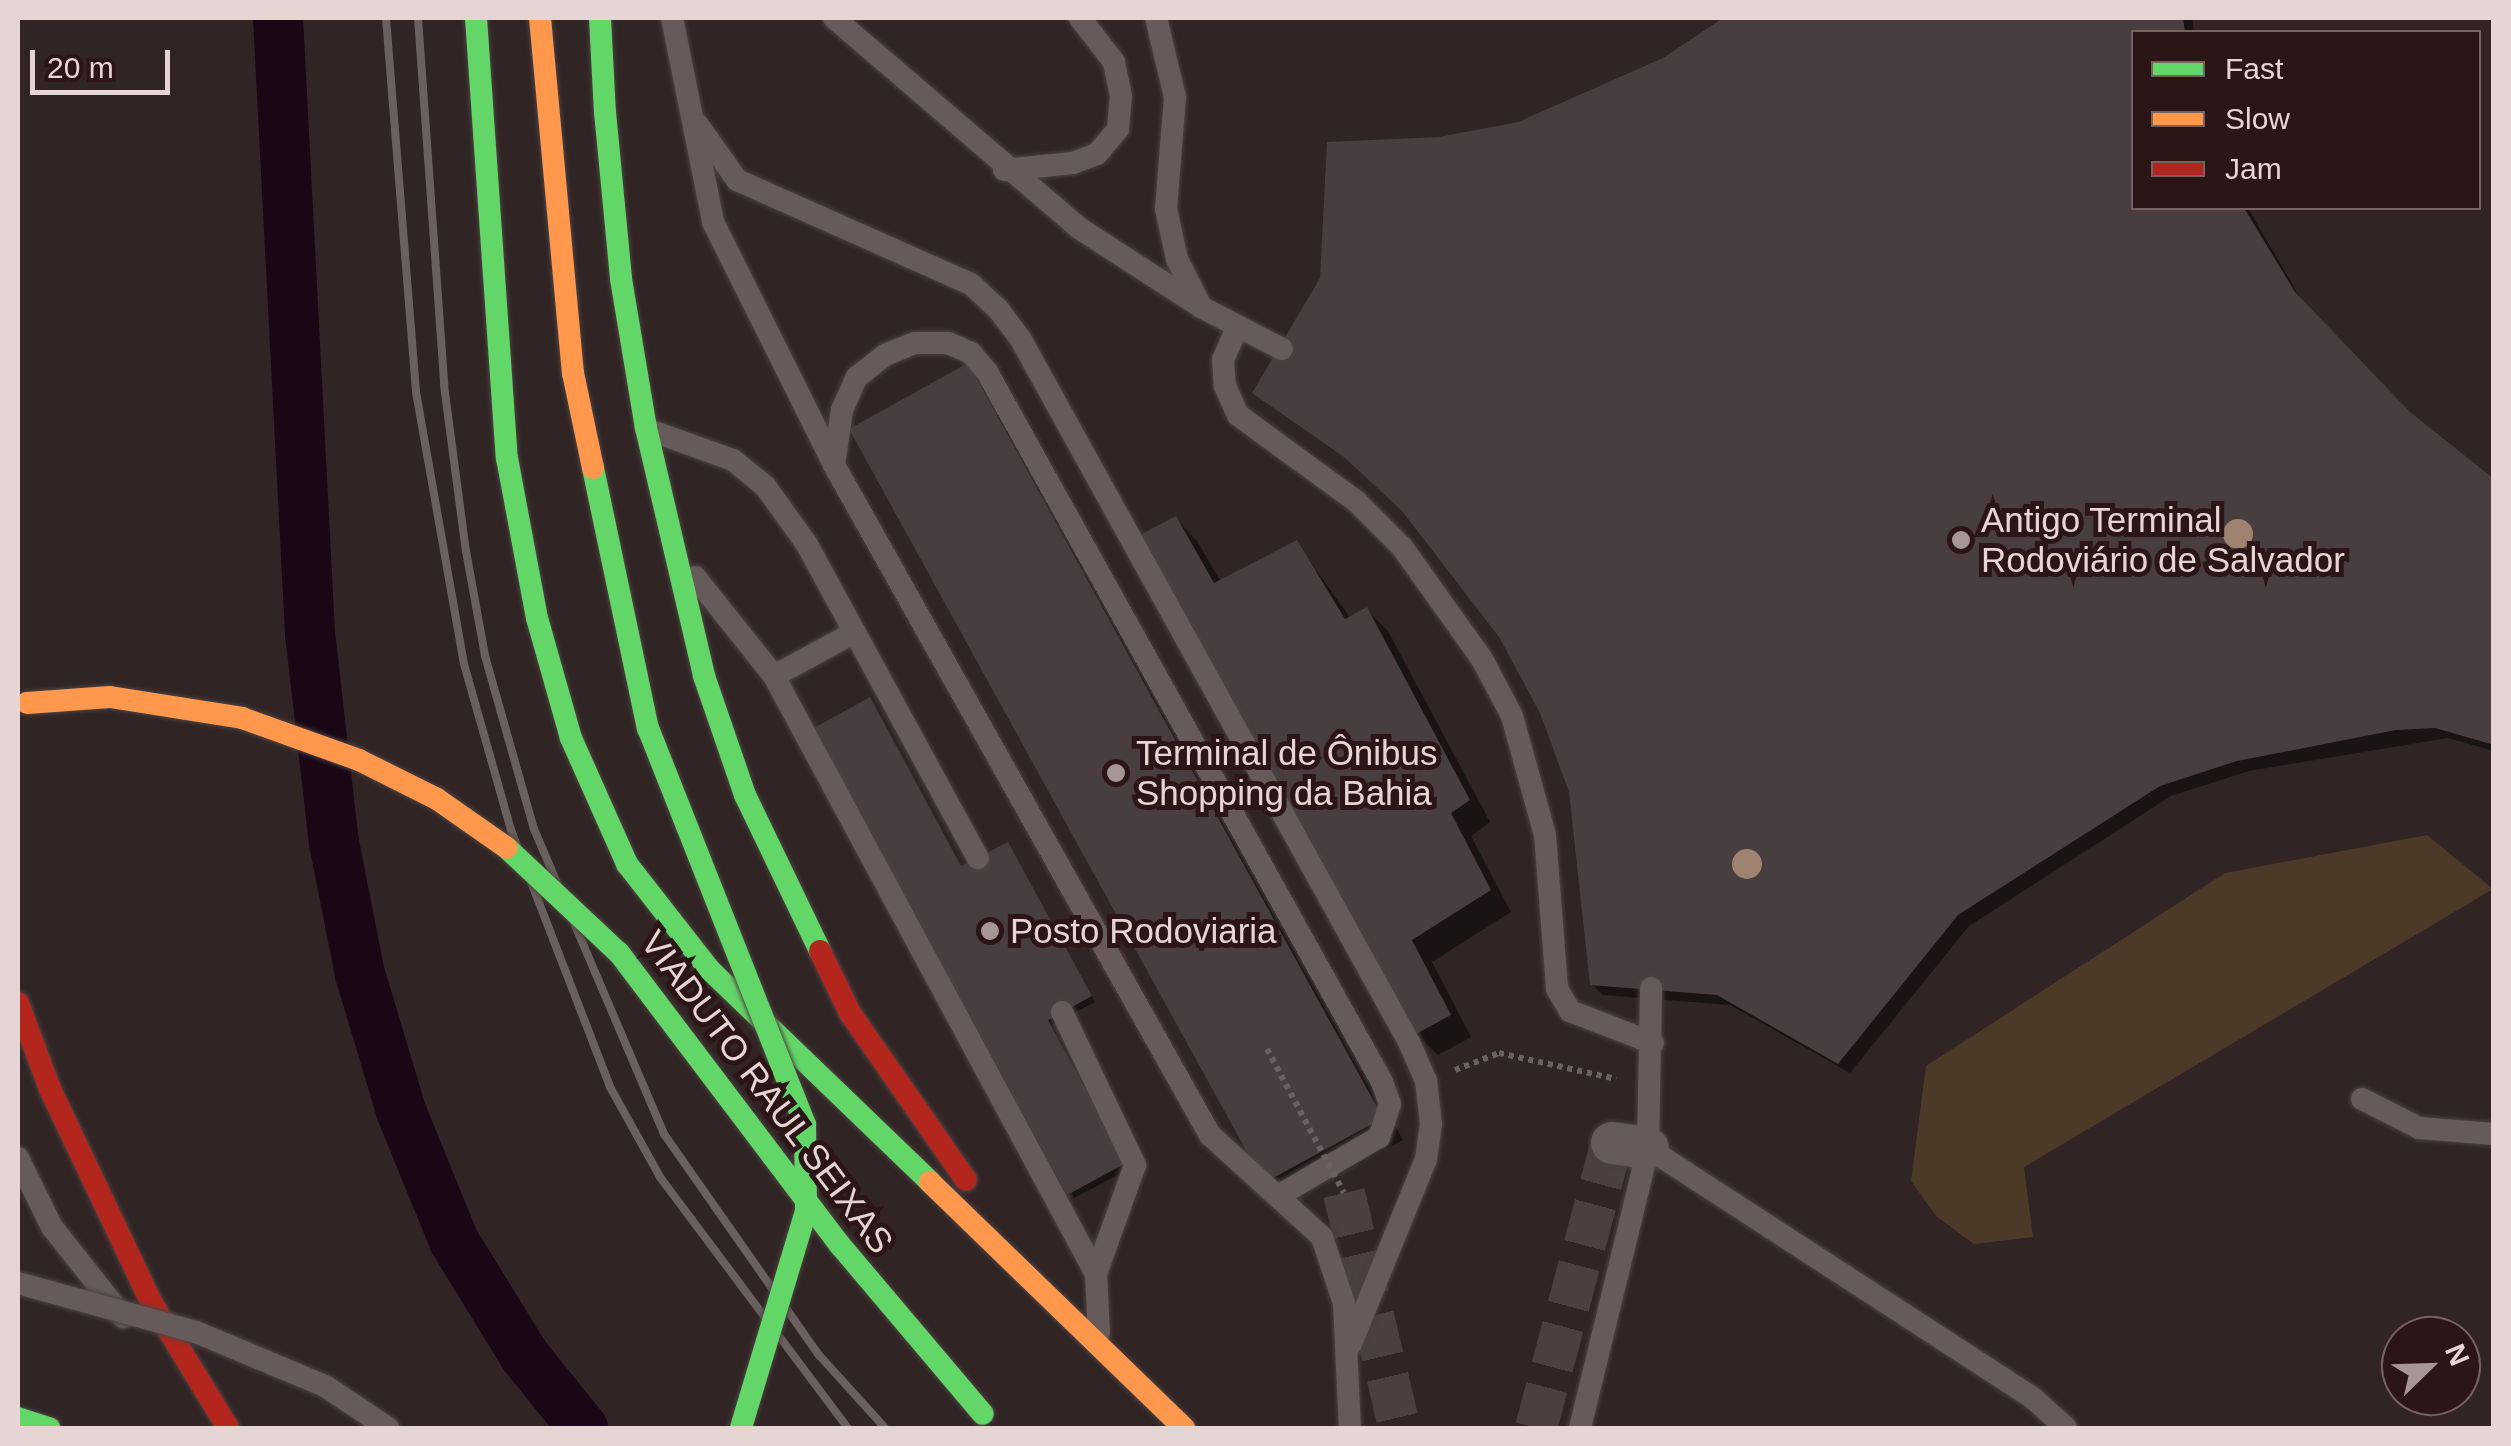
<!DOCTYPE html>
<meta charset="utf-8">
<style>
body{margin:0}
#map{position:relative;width:2511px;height:1446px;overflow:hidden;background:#302424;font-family:Arial,sans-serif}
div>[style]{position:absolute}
.green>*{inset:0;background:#4c3a29}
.shadow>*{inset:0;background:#0007}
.canal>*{height:50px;margin:-25px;padding:0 25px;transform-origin:25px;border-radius:25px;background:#190716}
.building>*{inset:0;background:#483e40}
.street-tunnel>*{height:42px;margin-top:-21px;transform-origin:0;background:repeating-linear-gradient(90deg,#4b3f3f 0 42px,transparent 0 63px)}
.path>*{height:6px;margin-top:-3px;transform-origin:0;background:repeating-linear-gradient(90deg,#696060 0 5px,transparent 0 10px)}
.roads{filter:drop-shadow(0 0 2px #4c4242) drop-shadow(0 0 2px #4c4242)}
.lane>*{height:22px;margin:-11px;padding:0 11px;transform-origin:11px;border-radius:11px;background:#665a5a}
.street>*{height:42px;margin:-21px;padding:0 21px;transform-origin:21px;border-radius:21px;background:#665a5a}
.fast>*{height:22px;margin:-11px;padding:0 11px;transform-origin:11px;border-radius:11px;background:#63d668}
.slow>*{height:22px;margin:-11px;padding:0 11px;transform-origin:11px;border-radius:11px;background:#ff974d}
.jam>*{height:22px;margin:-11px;padding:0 11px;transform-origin:11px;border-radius:11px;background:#b3261e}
.rail>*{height:8px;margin:-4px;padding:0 4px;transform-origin:4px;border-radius:4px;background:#6b6060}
.path-bridge>*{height:6px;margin-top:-3px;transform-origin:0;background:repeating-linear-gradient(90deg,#696060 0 5px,transparent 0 10px)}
.bridges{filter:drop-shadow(0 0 2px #4c4242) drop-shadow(0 0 2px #4c4242)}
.lane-bridge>*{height:22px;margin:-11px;padding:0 11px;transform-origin:11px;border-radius:11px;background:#665a5a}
.fast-bridge>*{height:22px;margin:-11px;padding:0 11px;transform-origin:11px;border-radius:11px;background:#63d668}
.slow-bridge>*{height:22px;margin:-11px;padding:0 11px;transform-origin:11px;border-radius:11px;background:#ff974d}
.trees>*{width:30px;height:30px;margin:-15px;border-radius:50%;background:#9e8370}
.dots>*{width:28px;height:28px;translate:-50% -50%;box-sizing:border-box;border:5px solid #2c1516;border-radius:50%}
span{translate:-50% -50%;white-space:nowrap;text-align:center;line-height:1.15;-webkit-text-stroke:10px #2c1516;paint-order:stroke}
.poi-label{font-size:35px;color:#e5d5d5}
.left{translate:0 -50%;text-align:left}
.street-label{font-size:35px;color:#e5d5d5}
.frame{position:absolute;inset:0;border:20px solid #e5d5d5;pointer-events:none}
.legend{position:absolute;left:2131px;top:30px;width:350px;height:180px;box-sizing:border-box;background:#2c1516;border:2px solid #766262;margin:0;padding:12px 18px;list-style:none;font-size:30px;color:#e5d5d5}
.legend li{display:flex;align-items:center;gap:20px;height:50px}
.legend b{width:50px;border:2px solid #766262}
.north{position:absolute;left:2381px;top:1316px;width:100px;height:100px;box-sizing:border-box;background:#2c1516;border:2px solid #766262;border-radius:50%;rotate:67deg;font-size:28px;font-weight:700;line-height:40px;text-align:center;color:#e5d5d5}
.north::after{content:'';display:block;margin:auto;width:35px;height:45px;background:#a69797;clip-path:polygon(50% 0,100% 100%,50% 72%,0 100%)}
.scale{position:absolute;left:30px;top:50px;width:140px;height:45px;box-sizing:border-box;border:5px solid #e5d5d5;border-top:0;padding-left:12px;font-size:30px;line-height:35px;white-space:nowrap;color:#e5d5d5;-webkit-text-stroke:8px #2c1516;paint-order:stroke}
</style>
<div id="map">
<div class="green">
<div style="clip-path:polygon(2427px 835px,2493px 889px,2024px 1167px,2033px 1237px,1974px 1244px,1936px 1216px,1911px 1181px,1926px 1066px,2225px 873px)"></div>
</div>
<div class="shadow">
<div style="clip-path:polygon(1728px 18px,2192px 18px,2194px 32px,2134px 32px,2134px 208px,2248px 208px,2305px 306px,2411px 416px,2494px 482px,2494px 751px,2448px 738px,2249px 771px,2171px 796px,1969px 926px,1850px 1073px,1730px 1005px,1603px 995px,1592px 984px,1571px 791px,1542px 712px,1501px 635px,1406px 512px,1358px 467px,1256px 392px,1439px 140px,1519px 124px,1665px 60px)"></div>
<div style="clip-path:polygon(967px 366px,989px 387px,1403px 1140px,1287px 1203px,852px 430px)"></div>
<div style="clip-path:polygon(1176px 519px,1197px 541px,1221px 582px,1297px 543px,1351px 619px,1367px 610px,1388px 631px,1490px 822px,1471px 836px,1511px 912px,1432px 962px,1471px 1037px,1438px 1055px,1416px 1034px)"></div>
<div style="clip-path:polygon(870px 701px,962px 869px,1007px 845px,1012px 850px,1095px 1002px,1051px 1025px,1129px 1169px,1074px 1198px)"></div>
</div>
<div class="canal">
<div style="left:278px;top:18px;width:616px;rotate:87.02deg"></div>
<div style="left:310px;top:633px;width:211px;rotate:83.5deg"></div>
<div style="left:334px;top:843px;width:134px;rotate:78.8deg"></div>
<div style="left:360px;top:974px;width:143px;rotate:73.3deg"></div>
<div style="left:401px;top:1111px;width:140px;rotate:67.8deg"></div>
<div style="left:454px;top:1241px;width:134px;rotate:58.4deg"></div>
<div style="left:524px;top:1355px;width:94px;rotate:51.1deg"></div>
</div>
<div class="building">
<div style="clip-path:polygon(1723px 18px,2183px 18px,2185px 32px,2134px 32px,2134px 208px,2244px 208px,2295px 292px,2410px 412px,2494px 479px,2494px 745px,2435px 728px,2396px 730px,2237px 761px,2160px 786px,1958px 915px,1838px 1064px,1717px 995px,1590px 985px,1569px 792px,1540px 713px,1499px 637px,1402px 511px,1344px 457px,1252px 393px,1320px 278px,1327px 142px,1439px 137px,1518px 122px,1663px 58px)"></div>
<div style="clip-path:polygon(968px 363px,1383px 1118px,1264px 1183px,849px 429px)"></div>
<div style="clip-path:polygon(1176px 516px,1214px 583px,1297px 540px,1345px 619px,1367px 607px,1470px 800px,1451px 813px,1491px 890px,1412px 940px,1451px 1015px,1414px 1035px,1138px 536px)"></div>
<div style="clip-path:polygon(870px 697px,961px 866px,1008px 842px,1092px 996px,1048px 1020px,1126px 1163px,1067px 1195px,814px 728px)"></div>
</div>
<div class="street-tunnel">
<div style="left:1344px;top:1193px;width:238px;rotate:76.7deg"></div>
<div style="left:1536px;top:1428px;width:295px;rotate:-75.1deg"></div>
</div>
<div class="path">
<div style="left:1455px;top:1070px;width:47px;rotate:-21.1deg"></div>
<div style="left:1499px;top:1053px;width:120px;rotate:12.5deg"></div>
</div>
<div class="roads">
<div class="lane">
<div style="left:672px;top:18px;width:208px;rotate:78.6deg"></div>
<div style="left:713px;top:222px;width:271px;rotate:63.5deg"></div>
<div style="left:834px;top:465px;width:768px;rotate:60.7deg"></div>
<div style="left:1210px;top:1135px;width:151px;rotate:42.3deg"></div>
<div style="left:1322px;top:1237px;width:70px;rotate:71.6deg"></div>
<div style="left:1344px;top:1303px;width:125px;rotate:87.3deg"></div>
<div style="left:834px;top:18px;width:323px;rotate:40.6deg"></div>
<div style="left:1079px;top:228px;width:145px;rotate:32.9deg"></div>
<div style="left:1201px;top:307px;width:91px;rotate:27.4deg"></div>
<div style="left:1156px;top:18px;width:81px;rotate:76.5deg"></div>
<div style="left:1175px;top:97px;width:112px;rotate:94.6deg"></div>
<div style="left:1166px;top:209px;width:51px;rotate:77.6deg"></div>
<div style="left:1177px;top:259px;width:54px;rotate:63.4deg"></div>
<div style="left:698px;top:125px;width:67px;rotate:54.7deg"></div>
<div style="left:737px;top:180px;width:256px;rotate:24deg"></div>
<div style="left:971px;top:284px;width:37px;rotate:43deg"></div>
<div style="left:998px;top:309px;width:36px;rotate:53deg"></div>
<div style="left:1020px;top:338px;width:804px;rotate:61.08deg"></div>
<div style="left:1409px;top:1042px;width:43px;rotate:66.4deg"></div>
<div style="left:1426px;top:1081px;width:43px;rotate:83.4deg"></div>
<div style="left:1431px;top:1124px;width:35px;rotate:98deg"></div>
<div style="left:1426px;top:1159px;width:200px;rotate:112.1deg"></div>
<div style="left:1004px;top:170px;width:69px;rotate:-5.8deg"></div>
<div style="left:1073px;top:163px;width:26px;rotate:-21deg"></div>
<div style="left:1097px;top:154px;width:33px;rotate:-50deg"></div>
<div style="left:1118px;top:129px;width:33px;rotate:-85deg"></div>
<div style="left:1121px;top:96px;width:35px;rotate:-102deg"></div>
<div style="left:1114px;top:62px;width:56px;rotate:-127.7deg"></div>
<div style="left:1238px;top:326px;width:37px;rotate:114deg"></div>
<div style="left:1223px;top:360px;width:26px;rotate:86deg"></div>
<div style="left:1225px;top:386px;width:32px;rotate:66deg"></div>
<div style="left:1238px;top:415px;width:146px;rotate:36.1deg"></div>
<div style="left:1356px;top:501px;width:65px;rotate:45deg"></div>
<div style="left:1402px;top:547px;width:138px;rotate:54.5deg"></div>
<div style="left:1482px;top:659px;width:64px;rotate:62.2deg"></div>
<div style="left:1512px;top:716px;width:123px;rotate:74.5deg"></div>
<div style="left:1545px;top:835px;width:154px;rotate:85.5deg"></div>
<div style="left:1557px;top:989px;width:26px;rotate:59deg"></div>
<div style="left:1570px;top:1011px;width:89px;rotate:21.1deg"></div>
<div style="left:652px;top:431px;width:86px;rotate:19.7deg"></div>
<div style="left:733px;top:460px;width:41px;rotate:39.1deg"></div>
<div style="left:765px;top:486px;width:70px;rotate:54.3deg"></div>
<div style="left:806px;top:543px;width:359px;rotate:61.4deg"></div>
<div style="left:834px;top:465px;width:56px;rotate:-81.7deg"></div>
<div style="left:842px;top:410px;width:36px;rotate:-66deg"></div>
<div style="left:857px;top:377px;width:36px;rotate:-38deg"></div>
<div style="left:885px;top:355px;width:32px;rotate:-22deg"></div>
<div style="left:915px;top:343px;width:33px"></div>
<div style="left:948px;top:343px;width:25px;rotate:23deg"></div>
<div style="left:971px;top:353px;width:25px;rotate:50deg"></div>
<div style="left:987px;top:372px;width:812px;rotate:60.91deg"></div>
<div style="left:1382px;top:1082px;width:23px;rotate:70deg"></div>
<div style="left:1390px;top:1104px;width:35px;rotate:108deg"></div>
<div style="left:1379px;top:1137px;width:117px;rotate:149.7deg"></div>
<div style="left:695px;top:577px;width:127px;rotate:51.4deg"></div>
<div style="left:774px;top:676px;width:679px;rotate:61.7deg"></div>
<div style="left:774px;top:676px;width:92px;rotate:-28.5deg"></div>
<div style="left:1062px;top:1012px;width:170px;rotate:64.5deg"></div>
<div style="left:1135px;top:1165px;width:116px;rotate:109.7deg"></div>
<div style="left:1096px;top:1274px;width:59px;rotate:87.1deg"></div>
<div style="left:2362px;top:1099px;width:64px;rotate:27deg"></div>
<div style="left:2419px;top:1128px;width:75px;rotate:4.6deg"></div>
<div style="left:1648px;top:1148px;width:460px;rotate:33deg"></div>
<div style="left:2034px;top:1399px;width:43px;rotate:42.2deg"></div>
<div style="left:18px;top:1158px;width:77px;rotate:63.8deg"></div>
<div style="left:52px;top:1227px;width:115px;rotate:51.7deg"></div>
<div style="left:1580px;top:1428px;width:288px;rotate:-76.3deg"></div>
<div style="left:1648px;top:1148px;width:160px;rotate:-88.9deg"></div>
</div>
<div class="street">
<div style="left:1612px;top:1143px;width:36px;rotate:8deg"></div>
</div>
<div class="fast">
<div style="left:476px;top:18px;width:441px;rotate:86deg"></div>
<div style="left:507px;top:458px;width:163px;rotate:79.4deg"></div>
<div style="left:537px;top:618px;width:125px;rotate:74.2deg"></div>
<div style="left:571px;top:738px;width:138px;rotate:66deg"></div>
<div style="left:627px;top:864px;width:133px;rotate:52deg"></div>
<div style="left:709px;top:969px;width:307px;rotate:43.9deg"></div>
<div style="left:600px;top:18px;width:94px;rotate:87deg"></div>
<div style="left:605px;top:112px;width:168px;rotate:84.5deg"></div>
<div style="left:621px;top:279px;width:151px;rotate:80.5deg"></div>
<div style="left:646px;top:428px;width:255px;rotate:76.8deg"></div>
<div style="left:704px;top:676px;width:126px;rotate:71deg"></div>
<div style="left:745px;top:795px;width:173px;rotate:64.3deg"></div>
<div style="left:18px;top:1418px;width:33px;rotate:18deg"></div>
</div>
<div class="slow">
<div style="left:930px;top:1182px;width:354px;rotate:44.1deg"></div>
</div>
<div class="jam">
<div style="left:820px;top:951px;width:69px;rotate:64.2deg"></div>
<div style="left:850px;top:1013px;width:203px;rotate:55.2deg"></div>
<div style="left:18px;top:1003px;width:92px;rotate:69.6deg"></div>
<div style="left:50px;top:1089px;width:233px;rotate:64.6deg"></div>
<div style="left:150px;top:1300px;width:150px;rotate:58.6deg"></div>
</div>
</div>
<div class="rail">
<div style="left:386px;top:18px;width:375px;rotate:85.4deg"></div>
<div style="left:416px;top:392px;width:276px;rotate:80deg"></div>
<div style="left:464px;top:664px;width:173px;rotate:74.2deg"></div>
<div style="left:511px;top:830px;width:275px;rotate:68.9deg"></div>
<div style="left:610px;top:1087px;width:103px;rotate:60.9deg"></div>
<div style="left:660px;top:1177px;width:314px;rotate:53.2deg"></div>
<div style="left:418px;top:18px;width:368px;rotate:85.9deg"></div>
<div style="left:444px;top:385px;width:167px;rotate:82.5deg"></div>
<div style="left:466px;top:551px;width:107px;rotate:79.7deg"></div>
<div style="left:485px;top:656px;width:180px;rotate:74.2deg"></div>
<div style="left:534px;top:829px;width:332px;rotate:66.9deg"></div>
<div style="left:664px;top:1134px;width:269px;rotate:55deg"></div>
<div style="left:818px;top:1354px;width:100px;rotate:47.8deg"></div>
</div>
<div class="path-bridge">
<div style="left:1267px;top:1049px;width:163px;rotate:61.9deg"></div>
</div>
<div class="bridges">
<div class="lane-bridge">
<div style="left:18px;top:1283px;width:185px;rotate:15.4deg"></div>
<div style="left:196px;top:1332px;width:140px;rotate:22.7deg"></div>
<div style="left:325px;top:1386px;width:76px;rotate:33.7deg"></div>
</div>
<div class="fast-bridge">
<div style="left:593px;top:468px;width:266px;rotate:78.1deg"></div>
<div style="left:648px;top:728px;width:426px;rotate:68.4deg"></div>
<div style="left:805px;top:1124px;width:87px;rotate:89.3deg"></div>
<div style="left:806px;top:1211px;width:227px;rotate:106.7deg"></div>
<div style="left:507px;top:848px;width:154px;rotate:43.2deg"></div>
<div style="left:619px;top:953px;width:366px;rotate:52.9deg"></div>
<div style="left:840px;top:1245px;width:221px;rotate:49.8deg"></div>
</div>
<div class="slow-bridge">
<div style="left:540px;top:18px;width:357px;rotate:84.7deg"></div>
<div style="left:573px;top:373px;width:97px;rotate:78.1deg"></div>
<div style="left:27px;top:703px;width:83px;rotate:-4.1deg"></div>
<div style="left:110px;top:697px;width:134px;rotate:9deg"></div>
<div style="left:242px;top:718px;width:124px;rotate:19.7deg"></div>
<div style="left:359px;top:760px;width:87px;rotate:26.6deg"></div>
<div style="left:437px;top:799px;width:85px;rotate:35deg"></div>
</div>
</div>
<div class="trees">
<div style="left:2238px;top:534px"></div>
<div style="left:1747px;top:864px"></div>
</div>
<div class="dots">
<div style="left:1961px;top:540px;background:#a69797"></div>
<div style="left:1116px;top:773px;background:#a69797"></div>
<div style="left:990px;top:931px;background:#a69797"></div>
</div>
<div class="poi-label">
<span class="left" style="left:1981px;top:540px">Antigo Terminal<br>Rodoviário de Salvador</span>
<span class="left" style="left:1136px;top:773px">Terminal de Ônibus<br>Shopping da Bahia</span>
<span class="left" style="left:1010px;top:931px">Posto Rodoviaria</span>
</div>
<div class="street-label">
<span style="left:767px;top:1092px;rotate:53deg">VIADUTO RAUL SEIXAS</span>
</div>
<div class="frame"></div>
<ul class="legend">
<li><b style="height:12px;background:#63d668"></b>Fast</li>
<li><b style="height:12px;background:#ff974d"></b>Slow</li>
<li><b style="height:12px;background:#b3261e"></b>Jam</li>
</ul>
<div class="north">N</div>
<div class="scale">20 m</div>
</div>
